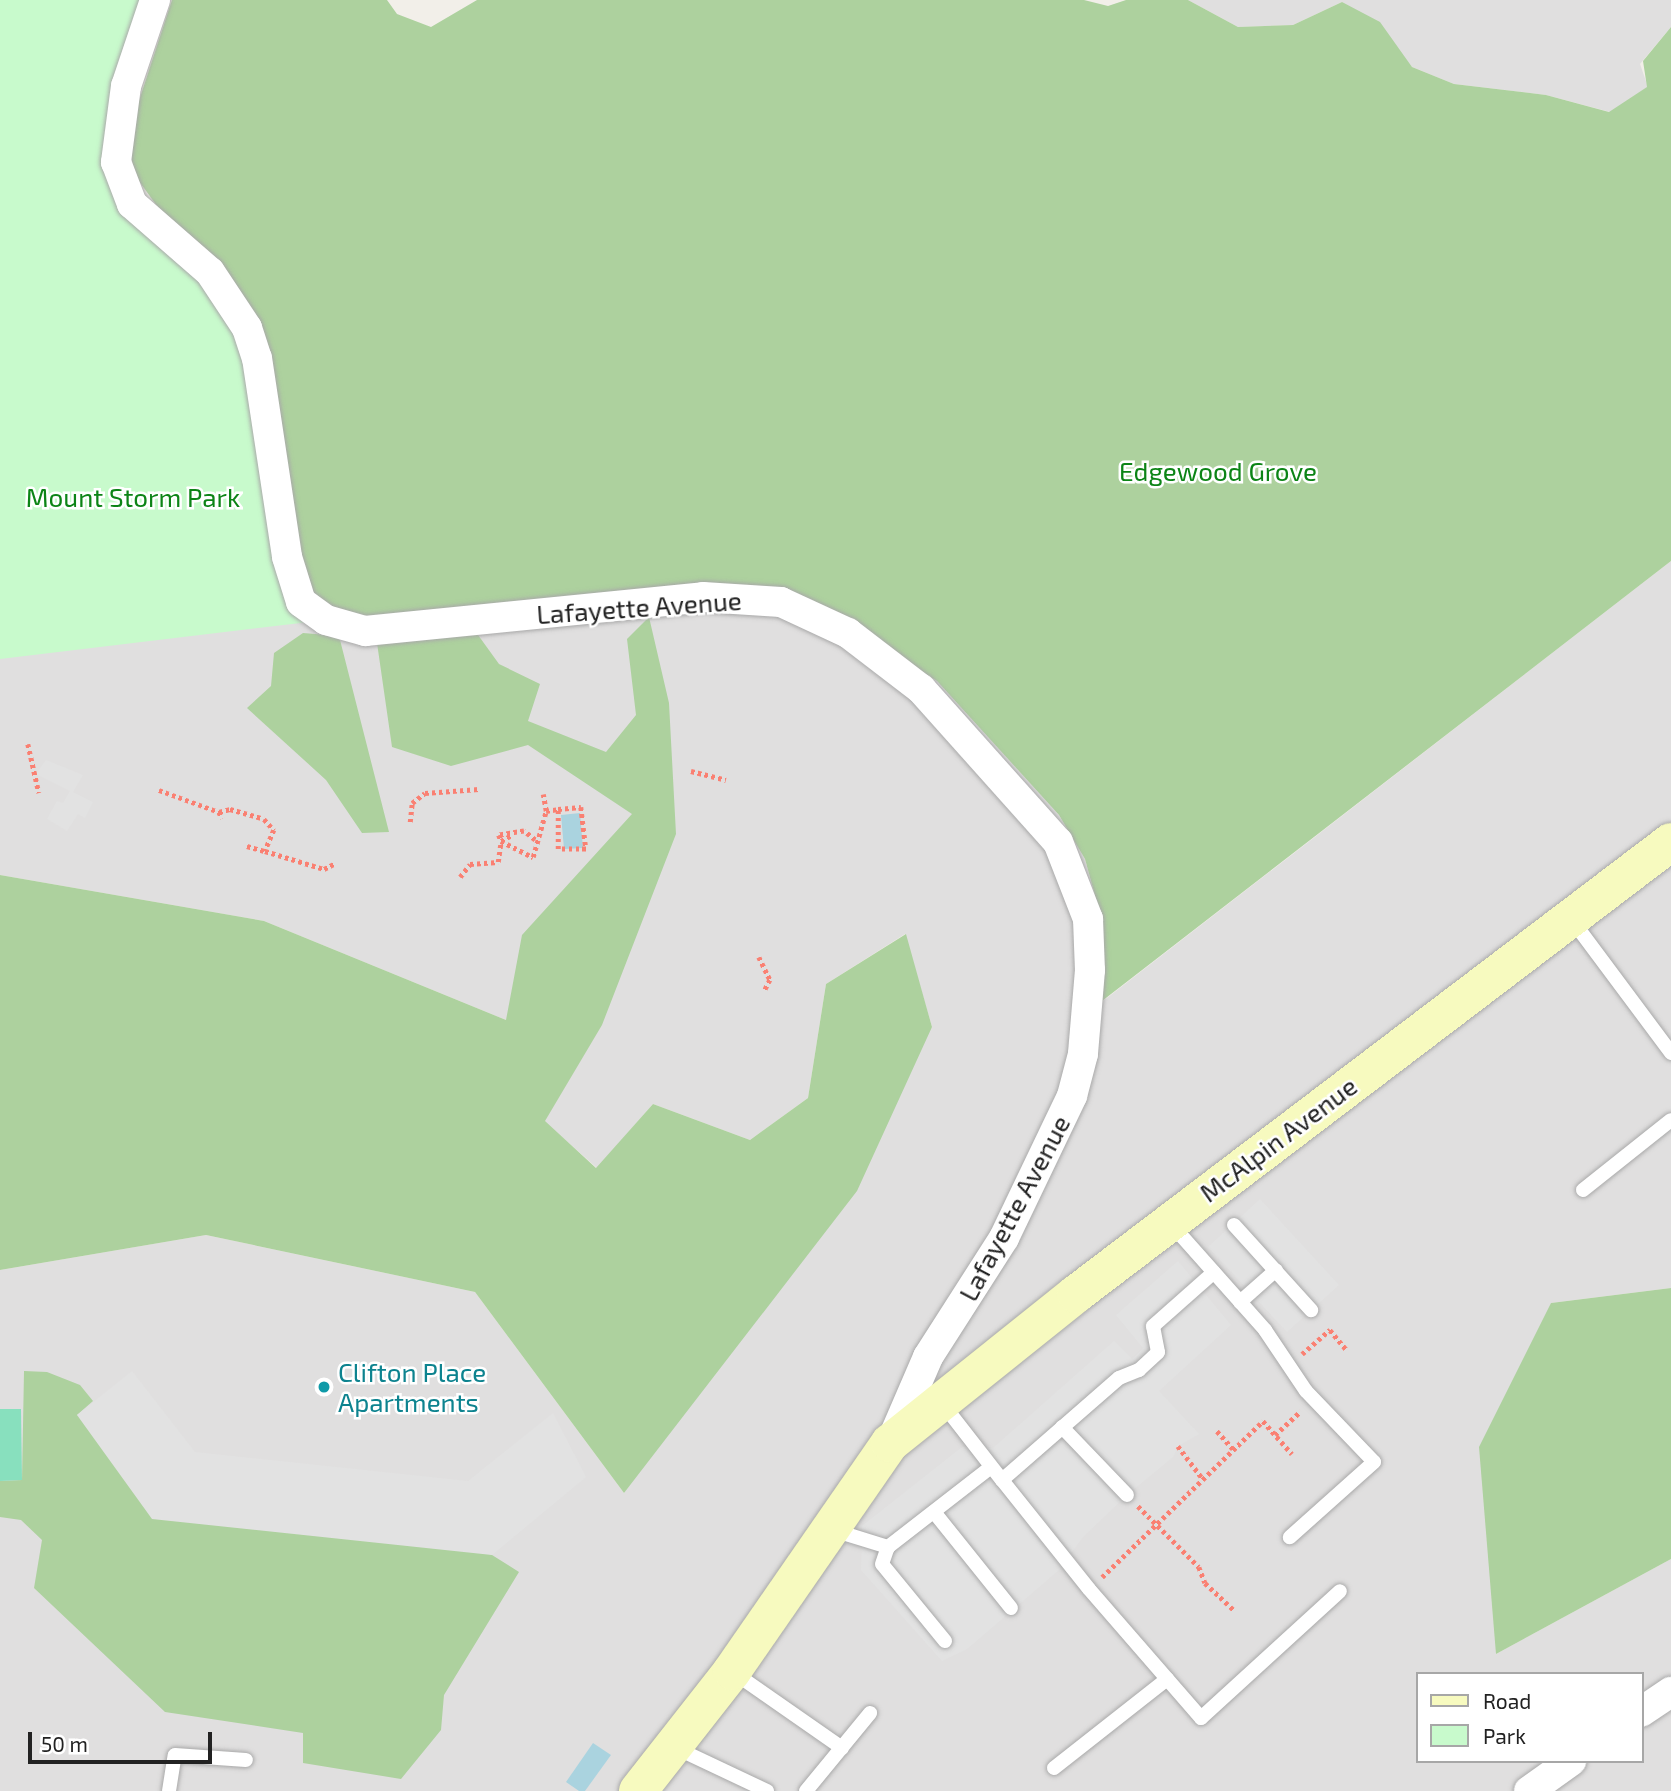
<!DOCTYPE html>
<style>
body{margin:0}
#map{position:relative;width:1671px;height:1791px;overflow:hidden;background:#f2efe9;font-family:"Exo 2",sans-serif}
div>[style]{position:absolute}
.residential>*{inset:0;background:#e0dfdf}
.forest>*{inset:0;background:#add19e}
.park>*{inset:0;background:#c8facc}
.pitch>*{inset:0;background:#88e0be}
.parking>*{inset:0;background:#e2e2e2}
.water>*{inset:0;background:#aad3df}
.path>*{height:4.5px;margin-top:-2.25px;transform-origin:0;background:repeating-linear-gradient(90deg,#fa8072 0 3.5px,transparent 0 7px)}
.roads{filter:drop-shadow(0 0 2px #a9a9a9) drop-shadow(0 0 2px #a9a9a9)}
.lane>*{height:14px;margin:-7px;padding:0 7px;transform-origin:7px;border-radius:7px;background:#fff}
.street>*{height:30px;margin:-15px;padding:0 15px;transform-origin:15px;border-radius:15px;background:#fff}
.secondary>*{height:38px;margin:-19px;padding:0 19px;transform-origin:19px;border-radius:19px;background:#f7fabf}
.dots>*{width:19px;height:19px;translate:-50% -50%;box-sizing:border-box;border:4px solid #fff;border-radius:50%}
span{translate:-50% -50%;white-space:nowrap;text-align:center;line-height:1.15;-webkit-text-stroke:5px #fff;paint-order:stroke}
.park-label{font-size:26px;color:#0c8416}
.street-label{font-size:26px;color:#222}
.culture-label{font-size:26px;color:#0d838f}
.left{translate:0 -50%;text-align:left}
.legend{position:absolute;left:1416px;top:1672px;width:228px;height:91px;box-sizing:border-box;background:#fff;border:2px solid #a7a7a7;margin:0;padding:9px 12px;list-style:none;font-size:21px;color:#222}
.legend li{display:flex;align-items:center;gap:14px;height:35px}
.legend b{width:35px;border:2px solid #a7a7a7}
.scale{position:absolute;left:28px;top:1732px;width:184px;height:32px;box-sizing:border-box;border:4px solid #222;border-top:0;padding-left:9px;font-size:21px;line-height:24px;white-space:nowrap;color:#222;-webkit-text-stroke:5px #fff;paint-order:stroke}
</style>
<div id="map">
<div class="residential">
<div style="clip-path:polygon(1188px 0,1671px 0,1671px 27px,1640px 64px,1648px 87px,1610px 112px,1546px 95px,1454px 84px,1412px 67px,1342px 2px,1293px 25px,1238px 27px)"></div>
<div style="clip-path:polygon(evenodd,1671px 561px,1671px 1288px,1551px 1303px,1496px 1654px,1671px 1559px,1671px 1791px,0 1791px,0 1270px,206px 1235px,475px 1292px,624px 1493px,932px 1027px,905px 934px,826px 984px,808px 1098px,750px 1140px,653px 1104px,597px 1168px,544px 1121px,601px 1025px,506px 1020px,264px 921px,0 875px,0 649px,587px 597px,850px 620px,937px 681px,1059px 815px,1085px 859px,1102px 921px,1103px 1001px,1671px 561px,1417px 1674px,1641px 1674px,1641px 1761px,1417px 1761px,1417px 1674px)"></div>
</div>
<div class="forest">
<div style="clip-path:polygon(172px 0,387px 0,397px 14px,431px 27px,477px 0,1084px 0,1108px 6px,1126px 0,1188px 0,1238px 27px,1293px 25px,1342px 2px,1380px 22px,1412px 67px,1454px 84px,1546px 95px,1609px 112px,1647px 87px,1643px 61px,1671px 27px,1671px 561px,1102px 1001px,1102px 921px,1085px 859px,1059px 815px,937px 681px,818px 603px,480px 608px,354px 617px,342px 615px,312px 596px,165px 217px,136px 177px,131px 157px,133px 119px)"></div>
<div style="clip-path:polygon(649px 617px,669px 703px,676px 834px,602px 1025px,545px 1121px,596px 1168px,653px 1104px,750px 1140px,808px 1098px,826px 984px,906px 934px,932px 1027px,857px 1191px,624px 1493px,475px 1292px,206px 1235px,0 1270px,0 875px,264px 921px,506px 1020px,522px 935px,632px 814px,528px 745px,451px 766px,392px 747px,376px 636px,473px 628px,499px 664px,540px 684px,528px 721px,606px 752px,636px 715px,627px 639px)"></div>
<div style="clip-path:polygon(303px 633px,339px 636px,389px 832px,362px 833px,326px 780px,247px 708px,271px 686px,274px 653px)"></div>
<div style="clip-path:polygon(1671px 1288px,1671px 1559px,1496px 1654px,1479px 1447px,1551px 1303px)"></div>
<div style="clip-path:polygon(24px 1371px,47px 1372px,80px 1385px,93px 1401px,77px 1415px,492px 1555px,519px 1572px,444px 1695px,441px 1730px,401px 1779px,303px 1763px,303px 1733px,165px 1712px,34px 1588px,42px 1540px,21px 1520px,0 1517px,0 1481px,22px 1480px)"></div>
</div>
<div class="park">
<div style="clip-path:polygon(0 0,155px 0,116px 162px,231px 300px,287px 557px,326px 620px,0 659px)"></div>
</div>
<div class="pitch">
<div style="clip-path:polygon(0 1409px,21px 1409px,22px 1480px,0 1481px)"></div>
</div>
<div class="parking">
<div style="clip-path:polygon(46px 760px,83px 775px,73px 792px,93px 802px,85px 818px,78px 814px,67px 831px,47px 819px,57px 801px,63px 803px,70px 791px,36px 774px)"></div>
<div style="clip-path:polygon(1260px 1199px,1339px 1285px,1287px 1332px,1208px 1247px)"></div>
<div style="clip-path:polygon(1178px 1261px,1231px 1325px,1159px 1391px,1199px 1434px,1178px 1446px,1173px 1457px,1127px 1495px,1083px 1537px,1059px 1570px,967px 1649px,942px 1661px,861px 1570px,862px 1526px,962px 1447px,993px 1448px,1114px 1341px,1132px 1359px,1143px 1348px,1116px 1315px)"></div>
<div style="clip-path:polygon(132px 1371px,195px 1452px,468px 1481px,553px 1413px,586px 1477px,492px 1555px,152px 1519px,77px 1415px)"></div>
</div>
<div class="water">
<div style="clip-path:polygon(580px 813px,583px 848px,564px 849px,561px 815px)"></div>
<div style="clip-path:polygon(593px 1743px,611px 1755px,585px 1791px,579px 1791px,566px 1782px)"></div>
</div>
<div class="path">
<div style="left:28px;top:744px;width:50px;rotate:77.3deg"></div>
<div style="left:691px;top:771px;width:36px;rotate:14deg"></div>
<div style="left:159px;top:790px;width:64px;rotate:20.1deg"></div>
<div style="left:219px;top:812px;width:7px;rotate:63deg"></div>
<div style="left:546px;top:811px;width:12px;rotate:-9deg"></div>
<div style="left:558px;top:809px;width:23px;rotate:-5deg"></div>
<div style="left:581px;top:807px;width:42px;rotate:83.2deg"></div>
<div style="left:586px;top:849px;width:28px;rotate:180deg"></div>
<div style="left:558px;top:849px;width:40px;rotate:-90deg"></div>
<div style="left:219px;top:812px;width:11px;rotate:-15deg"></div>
<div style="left:230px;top:809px;width:35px;rotate:16deg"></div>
<div style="left:264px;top:819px;width:15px;rotate:48deg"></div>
<div style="left:274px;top:830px;width:23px;rotate:113deg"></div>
<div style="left:265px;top:851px;width:62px;rotate:17deg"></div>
<div style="left:324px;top:869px;width:13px;rotate:-27deg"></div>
<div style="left:410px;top:822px;width:19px;rotate:-84deg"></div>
<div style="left:412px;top:803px;width:16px;rotate:-38deg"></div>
<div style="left:425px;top:793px;width:54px;rotate:-4.2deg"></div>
<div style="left:535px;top:840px;width:14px;rotate:-141deg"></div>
<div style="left:524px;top:831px;width:25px;rotate:171deg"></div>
<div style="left:499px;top:835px;width:6px;rotate:72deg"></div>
<div style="left:501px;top:841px;width:36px;rotate:27deg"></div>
<div style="left:533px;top:857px;width:48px;rotate:-74.2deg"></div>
<div style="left:546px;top:811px;width:17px;rotate:-100deg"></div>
<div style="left:247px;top:846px;width:19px;rotate:16deg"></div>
<div style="left:460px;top:877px;width:16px;rotate:-52deg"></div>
<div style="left:470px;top:864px;width:28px;rotate:-4deg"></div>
<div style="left:498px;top:862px;width:21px;rotate:-82deg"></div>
<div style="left:501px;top:841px;width:13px;rotate:-29deg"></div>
<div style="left:759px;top:957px;width:25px;rotate:64deg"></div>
<div style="left:770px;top:980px;width:13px;rotate:117deg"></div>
<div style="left:1302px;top:1354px;width:37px;rotate:-41deg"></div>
<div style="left:1330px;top:1330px;width:25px;rotate:50deg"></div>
<div style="left:1217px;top:1431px;width:24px;rotate:48deg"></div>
<div style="left:1275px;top:1435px;width:35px;rotate:-43deg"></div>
<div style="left:1178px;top:1446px;width:40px;rotate:53deg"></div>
<div style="left:1138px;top:1506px;width:86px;rotate:45deg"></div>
<div style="left:1199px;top:1567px;width:17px;rotate:69deg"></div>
<div style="left:1205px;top:1583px;width:40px;rotate:43deg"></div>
<div style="left:1102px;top:1577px;width:224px;rotate:-44.1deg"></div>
<div style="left:1263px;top:1421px;width:44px;rotate:48.7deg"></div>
</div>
<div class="roads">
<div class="lane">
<div style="left:1572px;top:920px;width:166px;rotate:53.3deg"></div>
<div style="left:1583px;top:1190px;width:112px;rotate:-38.5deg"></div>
<div style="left:1171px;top:1224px;width:142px;rotate:48.4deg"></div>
<div style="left:1265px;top:1330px;width:73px;rotate:56.1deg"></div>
<div style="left:1306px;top:1391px;width:98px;rotate:46.2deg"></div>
<div style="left:1374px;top:1462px;width:113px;rotate:138.2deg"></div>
<div style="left:1234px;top:1225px;width:115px;rotate:47.8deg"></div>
<div style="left:1240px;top:1302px;width:48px;rotate:-41.6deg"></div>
<div style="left:942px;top:1403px;width:98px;rotate:52.1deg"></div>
<div style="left:1002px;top:1480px;width:155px;rotate:-41.1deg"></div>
<div style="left:1119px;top:1378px;width:22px;rotate:-22deg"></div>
<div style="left:1139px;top:1370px;width:26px;rotate:-43deg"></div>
<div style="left:1158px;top:1352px;width:26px;rotate:-101deg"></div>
<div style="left:1153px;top:1326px;width:81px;rotate:-41.5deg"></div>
<div style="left:1062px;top:1427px;width:94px;rotate:46.3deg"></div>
<div style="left:1002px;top:1480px;width:139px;rotate:51.4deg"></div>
<div style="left:1089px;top:1589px;width:171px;rotate:49deg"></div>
<div style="left:1201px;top:1718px;width:188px;rotate:-42.4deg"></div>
<div style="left:934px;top:1512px;width:123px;rotate:51.3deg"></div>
<div style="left:833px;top:1530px;width:58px;rotate:17.2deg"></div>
<div style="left:945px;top:1641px;width:99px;rotate:-129.3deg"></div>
<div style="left:882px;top:1564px;width:18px;rotate:-71deg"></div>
<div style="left:888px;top:1547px;width:130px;rotate:-37.8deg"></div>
<div style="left:733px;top:1672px;width:133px;rotate:34.9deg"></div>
<div style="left:674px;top:1747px;width:103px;rotate:25.3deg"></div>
<div style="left:1054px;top:1768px;width:144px;rotate:-38.2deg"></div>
<div style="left:169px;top:1791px;width:36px;rotate:-81deg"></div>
<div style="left:175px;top:1755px;width:71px;rotate:4deg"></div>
<div style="left:806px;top:1791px;width:101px;rotate:-50.6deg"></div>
</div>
<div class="street">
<div style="left:155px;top:0;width:91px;rotate:108.6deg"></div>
<div style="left:126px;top:86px;width:77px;rotate:97.5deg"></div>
<div style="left:116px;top:162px;width:45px;rotate:69.1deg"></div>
<div style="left:132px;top:204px;width:103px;rotate:41.1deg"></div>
<div style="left:210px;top:272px;width:67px;rotate:56.5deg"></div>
<div style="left:247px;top:328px;width:32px;rotate:72deg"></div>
<div style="left:257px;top:358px;width:201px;rotate:81.4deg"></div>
<div style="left:287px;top:557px;width:47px;rotate:72.7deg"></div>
<div style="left:301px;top:602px;width:31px;rotate:36deg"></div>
<div style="left:326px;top:620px;width:41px;rotate:15.8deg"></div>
<div style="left:365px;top:631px;width:340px;rotate:-5.7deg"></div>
<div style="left:703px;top:597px;width:78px;rotate:3.7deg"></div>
<div style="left:781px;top:602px;width:74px;rotate:24.8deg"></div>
<div style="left:848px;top:633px;width:92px;rotate:37.5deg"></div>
<div style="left:921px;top:689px;width:205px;rotate:48.2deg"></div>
<div style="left:1058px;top:842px;width:83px;rotate:68.7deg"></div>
<div style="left:1088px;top:919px;width:51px;rotate:87.8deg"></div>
<div style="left:1090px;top:970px;width:84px;rotate:94.8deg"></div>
<div style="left:1083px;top:1054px;width:43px;rotate:104.7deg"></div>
<div style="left:1072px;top:1096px;width:157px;rotate:115.6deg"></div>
<div style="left:1004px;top:1238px;width:141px;rotate:122.6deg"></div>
<div style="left:928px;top:1357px;width:90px;rotate:113.4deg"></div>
<div style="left:1641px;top:1712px;width:36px;rotate:-34deg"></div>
<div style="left:1529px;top:1791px;width:52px;rotate:-35.5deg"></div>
</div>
<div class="secondary">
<div style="left:638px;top:1791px;width:152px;rotate:-51.9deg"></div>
<div style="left:732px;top:1671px;width:277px;rotate:-55.3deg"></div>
<div style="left:890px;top:1443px;width:238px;rotate:-38.7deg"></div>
<div style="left:1076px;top:1294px;width:747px;rotate:-37.22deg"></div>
</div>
</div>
<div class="dots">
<div style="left:324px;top:1387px;background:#0f9aa8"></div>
</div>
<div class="park-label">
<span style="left:1218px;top:471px">Edgewood Grove</span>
<span style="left:133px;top:497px">Mount Storm Park</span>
</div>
<div class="street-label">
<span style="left:639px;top:607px;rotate:-4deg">Lafayette Avenue</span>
<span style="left:1278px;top:1139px;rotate:-37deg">McAlpin Avenue</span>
<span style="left:1014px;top:1208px;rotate:-62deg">Lafayette Avenue</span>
</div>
<div class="culture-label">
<span class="left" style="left:338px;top:1387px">Clifton Place<br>Apartments</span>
</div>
<ul class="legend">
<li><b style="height:9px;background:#f7fabf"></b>Road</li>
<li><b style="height:19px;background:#c8facc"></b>Park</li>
</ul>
<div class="scale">50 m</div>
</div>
